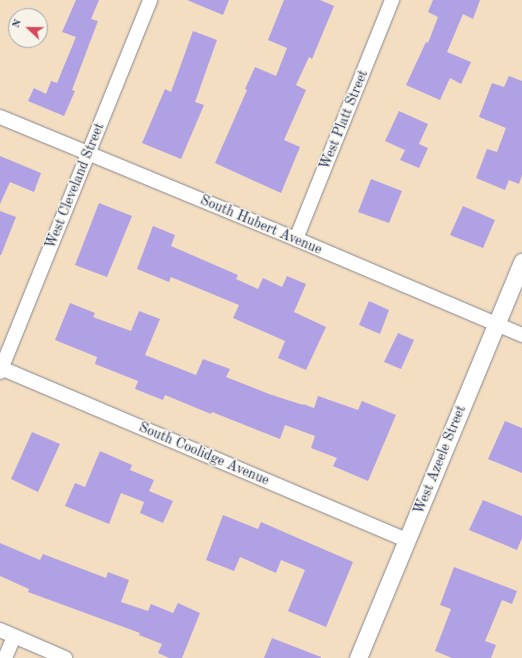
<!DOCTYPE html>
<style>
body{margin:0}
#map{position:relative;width:522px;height:658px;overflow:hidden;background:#f3dec1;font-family:"Old Standard TT",serif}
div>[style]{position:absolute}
.building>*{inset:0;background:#b0a1e4}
.roads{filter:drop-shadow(0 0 1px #878690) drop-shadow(0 0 1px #878690)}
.minor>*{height:14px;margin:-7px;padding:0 7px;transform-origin:7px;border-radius:7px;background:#fff}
.tertiary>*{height:17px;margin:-8.5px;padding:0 8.5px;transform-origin:8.5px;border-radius:8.5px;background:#fff}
span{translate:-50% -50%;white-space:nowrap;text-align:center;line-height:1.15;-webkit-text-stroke:3px #f7f3e8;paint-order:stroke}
.street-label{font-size:14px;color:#1b2f5e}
.north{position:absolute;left:8px;top:8px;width:40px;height:40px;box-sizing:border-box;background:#f7f3e8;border:1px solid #9fa5b1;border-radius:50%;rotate:292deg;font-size:11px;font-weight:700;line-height:16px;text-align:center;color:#1b2f5e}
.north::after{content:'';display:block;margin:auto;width:14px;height:18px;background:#d1495b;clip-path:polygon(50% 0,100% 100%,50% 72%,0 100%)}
</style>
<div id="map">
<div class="building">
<div style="clip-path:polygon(76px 0,99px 0,91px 19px,98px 21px,72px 90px,75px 91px,64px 116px,28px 101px,34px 88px,46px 94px,51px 81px,57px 83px,76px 37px,62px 32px)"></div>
<div style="clip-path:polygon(187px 0,229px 0,223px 15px)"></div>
<div style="clip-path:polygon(284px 0,320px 0,334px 6px,312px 59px,309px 57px,296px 85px,306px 90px,284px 140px,300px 147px,281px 193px,215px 163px,247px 90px,245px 89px,255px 67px,276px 76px,287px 48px,268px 40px)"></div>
<div style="clip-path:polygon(433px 0,480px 0,473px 19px,463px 14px,447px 52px,471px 62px,461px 84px,450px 78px,440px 100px,406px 85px,426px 42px,428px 43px,438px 17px,428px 12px)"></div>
<div style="clip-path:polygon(193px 31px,217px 40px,195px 102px,204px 105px,181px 159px,142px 143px,165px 89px,171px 92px)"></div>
<div style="clip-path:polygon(509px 76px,522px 81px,522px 175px,519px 184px,509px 180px,505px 190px,476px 178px,487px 149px,497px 152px,506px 128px,479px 117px,492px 83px,504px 87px)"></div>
<div style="clip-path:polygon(399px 111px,428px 124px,419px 144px,428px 148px,419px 168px,400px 160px,405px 150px,385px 141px)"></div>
<div style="clip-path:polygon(0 156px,41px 173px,34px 192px,10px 182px,0 204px)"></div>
<div style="clip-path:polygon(371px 179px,402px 191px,389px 223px,358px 212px)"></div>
<div style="clip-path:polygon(99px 203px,132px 216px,107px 277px,75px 265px)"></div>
<div style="clip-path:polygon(463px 206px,495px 220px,483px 248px,450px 235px)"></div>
<div style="clip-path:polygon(0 211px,16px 217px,1px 255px,0 255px)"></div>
<div style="clip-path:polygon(153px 226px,175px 235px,171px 246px,238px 275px,236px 279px,258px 289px,263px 278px,282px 287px,287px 276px,306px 284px,294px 312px,326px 327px,306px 370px,278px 358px,285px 341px,233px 318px,239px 305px,171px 277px,169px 282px,137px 269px)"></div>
<div style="clip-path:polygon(369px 301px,389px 310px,380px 334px,359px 325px)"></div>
<div style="clip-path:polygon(70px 303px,95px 313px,93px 317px,131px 331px,139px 311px,160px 319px,145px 355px,196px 375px,203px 359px,230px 369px,226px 377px,269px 394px,303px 405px,303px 404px,314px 408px,318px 396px,358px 410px,362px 401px,396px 415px,368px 481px,333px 466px,337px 458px,311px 448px,315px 436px,285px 425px,280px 439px,212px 412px,211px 414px,165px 395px,163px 400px,135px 389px,138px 381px,95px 364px,97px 357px,55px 340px)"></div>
<div style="clip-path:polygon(398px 333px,414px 340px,401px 369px,384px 362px)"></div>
<div style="clip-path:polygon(505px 421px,522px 428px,522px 473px,488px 459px)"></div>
<div style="clip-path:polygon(32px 432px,60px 444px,38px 492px,11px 479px)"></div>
<div style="clip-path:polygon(100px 451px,132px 465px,130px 470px,154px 480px,149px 491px,173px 501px,163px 523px,140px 513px,144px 502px,121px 493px,109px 524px,65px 506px,75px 483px,85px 487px)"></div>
<div style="clip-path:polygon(483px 500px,522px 516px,522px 538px,517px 550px,469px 530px)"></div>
<div style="clip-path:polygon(223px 515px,258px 529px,261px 522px,353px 562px,326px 627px,288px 611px,305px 570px,281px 560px,276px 573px,240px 557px,234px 571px,206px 560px)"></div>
<div style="clip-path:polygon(0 543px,40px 560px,43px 554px,106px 578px,108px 572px,129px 580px,121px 602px,148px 611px,151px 604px,173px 613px,178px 603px,200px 613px,182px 658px,169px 658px,158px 653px,162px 644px,139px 635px,140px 633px,28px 592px,29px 589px,0 576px)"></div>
<div style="clip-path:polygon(454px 567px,517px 591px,512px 604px,502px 600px,485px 641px,496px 645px,491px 658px,452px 658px,435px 651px,451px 609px,440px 605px)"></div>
<div style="clip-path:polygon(272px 638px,321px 657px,321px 658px,264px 658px)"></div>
</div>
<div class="roads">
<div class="minor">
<div style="left:0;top:117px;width:320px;rotate:22.4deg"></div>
<div style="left:296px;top:239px;width:246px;rotate:23deg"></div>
<div style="left:296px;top:239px;width:258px;rotate:-68.1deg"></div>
<div style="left:1px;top:368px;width:441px;rotate:23deg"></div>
<div style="left:0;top:372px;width:401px;rotate:-68deg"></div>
<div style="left:0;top:630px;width:71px;rotate:23.3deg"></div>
<div style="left:5px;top:658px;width:23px;rotate:-67deg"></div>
</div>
<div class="tertiary">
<div style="left:358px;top:658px;width:429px;rotate:-67.5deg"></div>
</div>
</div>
<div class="street-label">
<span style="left:344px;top:120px;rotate:-68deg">West Platt Street</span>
<span style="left:75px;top:186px;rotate:-68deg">West Cleveland Street</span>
<span style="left:261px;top:225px;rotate:23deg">South Hubert Avenue</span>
<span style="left:204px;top:454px;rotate:23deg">South Coolidge Avenue</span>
<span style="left:440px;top:460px;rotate:-68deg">West Azeele Street</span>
</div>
<div class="north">N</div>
</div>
